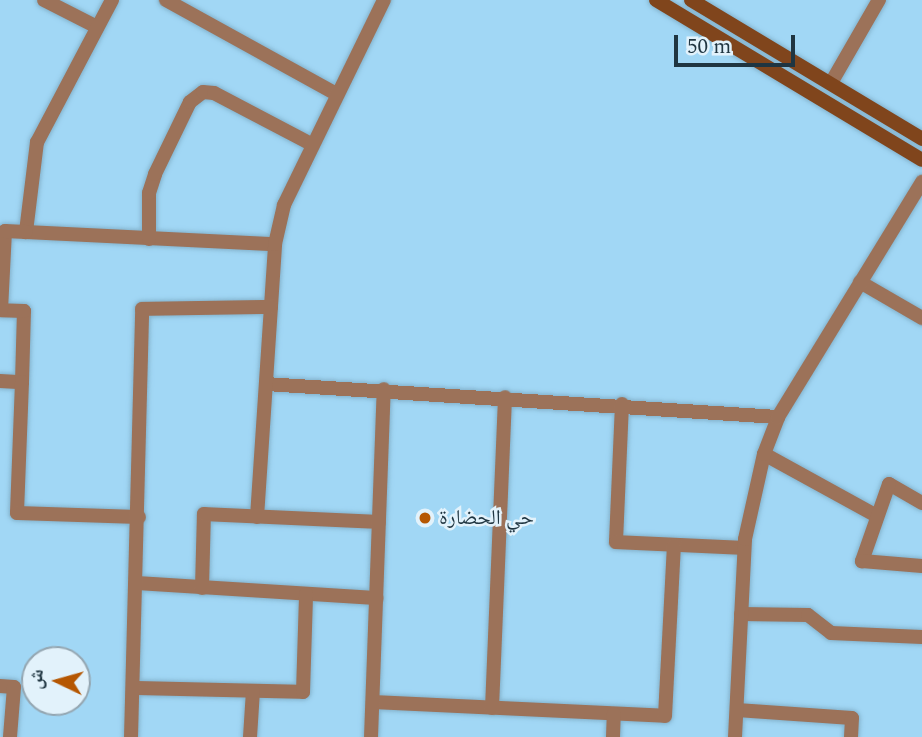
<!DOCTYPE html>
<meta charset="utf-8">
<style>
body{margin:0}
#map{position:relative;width:922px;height:737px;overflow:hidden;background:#a1d7f5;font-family:Spectral,"Noto Naskh Arabic",serif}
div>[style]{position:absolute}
.roads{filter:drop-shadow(0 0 2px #84b3cd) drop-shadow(0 0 2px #84b3cd)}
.street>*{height:14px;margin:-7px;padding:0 7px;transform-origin:7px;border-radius:7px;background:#9c7259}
.secondary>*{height:14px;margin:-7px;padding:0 7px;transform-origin:7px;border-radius:7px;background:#80451c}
.dots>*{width:19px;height:19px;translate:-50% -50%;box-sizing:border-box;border:4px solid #e2f2fb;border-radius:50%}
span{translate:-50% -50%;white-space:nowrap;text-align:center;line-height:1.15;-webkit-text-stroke:5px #e2f2fb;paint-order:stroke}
.poi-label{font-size:21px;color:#1f3541}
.left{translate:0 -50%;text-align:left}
.north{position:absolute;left:21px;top:646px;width:70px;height:70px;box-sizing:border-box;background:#e2f2fb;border:2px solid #94a6b1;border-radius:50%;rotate:275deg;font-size:19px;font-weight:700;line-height:28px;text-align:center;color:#1f3541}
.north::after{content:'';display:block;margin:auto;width:24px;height:32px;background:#b55702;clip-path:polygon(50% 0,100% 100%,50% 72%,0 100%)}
.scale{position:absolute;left:674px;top:35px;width:121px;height:32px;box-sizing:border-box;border:4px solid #1f3541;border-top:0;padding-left:9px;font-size:21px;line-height:24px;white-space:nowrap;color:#1f3541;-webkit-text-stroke:5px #e2f2fb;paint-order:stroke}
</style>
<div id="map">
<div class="roads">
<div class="street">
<div style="left:44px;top:0;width:59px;rotate:27deg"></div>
<div style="left:112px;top:0;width:161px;rotate:117.8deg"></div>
<div style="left:37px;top:142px;width:91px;rotate:97deg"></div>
<div style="left:26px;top:232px;width:249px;rotate:2.8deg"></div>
<div style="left:166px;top:0;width:194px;rotate:28.9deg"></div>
<div style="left:831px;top:83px;width:96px;rotate:-60deg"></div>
<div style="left:149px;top:239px;width:46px;rotate:-90deg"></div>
<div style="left:149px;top:193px;width:20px;rotate:-72deg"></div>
<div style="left:155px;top:174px;width:80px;rotate:-64.1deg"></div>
<div style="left:190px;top:102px;width:16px;rotate:-38deg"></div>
<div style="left:203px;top:92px;width:11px;rotate:5deg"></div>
<div style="left:214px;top:93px;width:110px;rotate:27.7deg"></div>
<div style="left:860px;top:282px;width:72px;rotate:30.1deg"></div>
<div style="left:0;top:381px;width:22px;rotate:3deg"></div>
<div style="left:22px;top:382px;width:71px;rotate:-88.4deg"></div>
<div style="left:24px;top:311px;width:23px;rotate:-178deg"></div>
<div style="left:1px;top:310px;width:79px;rotate:-87.1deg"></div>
<div style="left:5px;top:231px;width:21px;rotate:3deg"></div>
<div style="left:22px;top:382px;width:131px;rotate:92.2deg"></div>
<div style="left:17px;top:513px;width:122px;rotate:1.9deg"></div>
<div style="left:266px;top:384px;width:513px;rotate:3.69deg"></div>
<div style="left:622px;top:404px;width:138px;rotate:92.5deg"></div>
<div style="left:616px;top:542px;width:128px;rotate:2.7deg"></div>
<div style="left:764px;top:454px;width:129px;rotate:28.8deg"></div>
<div style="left:922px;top:503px;width:38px;rotate:-150deg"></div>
<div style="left:889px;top:484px;width:82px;rotate:109.3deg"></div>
<div style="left:862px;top:561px;width:60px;rotate:4.8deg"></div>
<div style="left:257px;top:517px;width:274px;rotate:-86.2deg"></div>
<div style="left:275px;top:244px;width:40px;rotate:-77deg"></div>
<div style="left:284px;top:205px;width:228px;rotate:-64deg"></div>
<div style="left:136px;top:583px;width:241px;rotate:3.6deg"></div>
<div style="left:202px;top:588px;width:74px;rotate:-88.5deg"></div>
<div style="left:204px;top:514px;width:175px;rotate:2.6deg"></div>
<div style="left:741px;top:614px;width:67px;rotate:0.9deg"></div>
<div style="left:808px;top:615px;width:29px;rotate:38deg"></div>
<div style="left:831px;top:633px;width:91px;rotate:2.5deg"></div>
<div style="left:0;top:686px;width:14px;rotate:4deg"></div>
<div style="left:14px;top:687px;width:50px;rotate:94.6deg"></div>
<div style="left:133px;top:688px;width:170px;rotate:1.3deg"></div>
<div style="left:303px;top:692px;width:98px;rotate:-88.2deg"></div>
<div style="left:373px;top:702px;width:292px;rotate:2.7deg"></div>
<div style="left:665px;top:716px;width:171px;rotate:-87deg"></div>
<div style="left:492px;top:708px;width:311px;rotate:-87.6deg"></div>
<div style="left:737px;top:710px;width:115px;rotate:4deg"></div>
<div style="left:852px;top:718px;width:19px;rotate:93deg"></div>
<div style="left:131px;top:737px;width:428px;rotate:-88.5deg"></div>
<div style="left:142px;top:309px;width:129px;rotate:-0.9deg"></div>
<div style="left:250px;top:737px;width:46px;rotate:-86.3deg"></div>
<div style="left:371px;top:737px;width:348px;rotate:-87.9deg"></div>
<div style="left:613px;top:737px;width:23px;rotate:-88deg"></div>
<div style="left:735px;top:737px;width:198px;rotate:-87.1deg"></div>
<div style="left:745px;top:539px;width:87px;rotate:-77.4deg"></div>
<div style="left:764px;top:454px;width:40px;rotate:-69deg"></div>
<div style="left:778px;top:417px;width:276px;rotate:-58.5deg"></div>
</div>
<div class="secondary">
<div style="left:656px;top:0;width:310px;rotate:31deg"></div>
<div style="left:691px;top:0;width:270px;rotate:31deg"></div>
</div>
</div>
<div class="dots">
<div style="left:425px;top:518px;background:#b55702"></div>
</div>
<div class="poi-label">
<span class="left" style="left:439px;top:518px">حي الحضارة</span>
</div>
<div class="north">ش</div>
<div class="scale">50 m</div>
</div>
